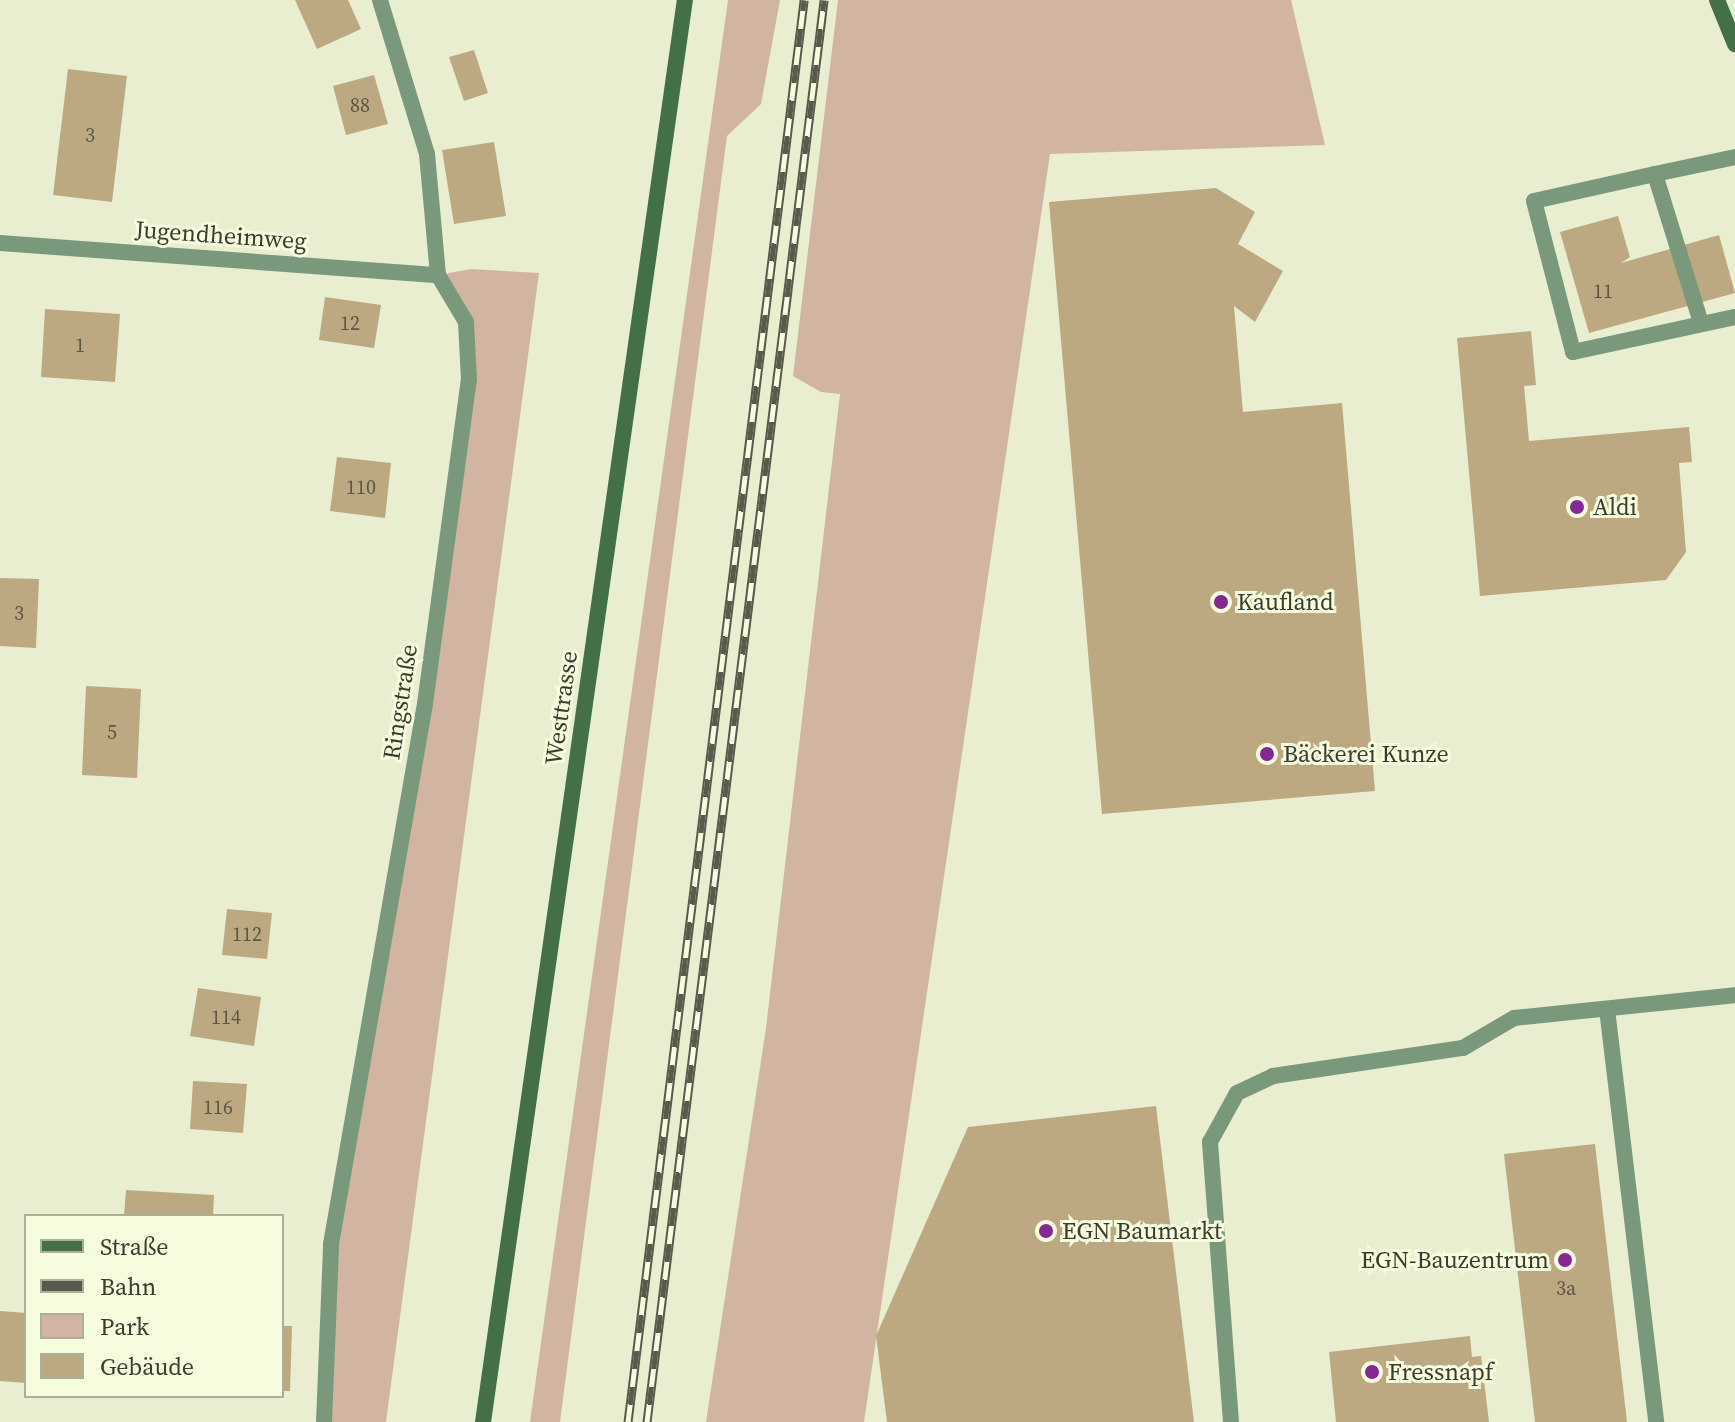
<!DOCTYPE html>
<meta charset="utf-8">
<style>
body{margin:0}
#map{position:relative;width:1735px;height:1422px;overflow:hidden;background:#e9eed1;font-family:"Source Serif 4",serif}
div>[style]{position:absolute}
.green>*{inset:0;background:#d1b4a2}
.building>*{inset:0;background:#bca982}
.lane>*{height:16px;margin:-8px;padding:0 8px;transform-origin:8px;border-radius:8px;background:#7a987c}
.street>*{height:16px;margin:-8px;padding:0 8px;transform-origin:8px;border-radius:8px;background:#7a987c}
.secondary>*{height:16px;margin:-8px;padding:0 8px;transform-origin:8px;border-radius:8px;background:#437048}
.rail>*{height:9px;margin-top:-4.5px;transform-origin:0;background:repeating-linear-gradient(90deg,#f6fcde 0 18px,#585b4c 0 36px);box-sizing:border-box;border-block:2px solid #585b4c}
.dots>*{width:22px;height:22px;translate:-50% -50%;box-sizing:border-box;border:4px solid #f6fcde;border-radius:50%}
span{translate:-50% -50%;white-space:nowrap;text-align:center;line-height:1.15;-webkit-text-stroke:6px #f6fcde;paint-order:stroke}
.number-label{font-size:20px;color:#5b5845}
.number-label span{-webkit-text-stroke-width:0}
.street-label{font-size:24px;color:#3b3d31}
.poi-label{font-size:24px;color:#3b3d31}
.left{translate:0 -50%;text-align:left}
.right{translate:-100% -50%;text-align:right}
.legend{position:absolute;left:24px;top:1214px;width:260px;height:184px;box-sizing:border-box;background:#f6fcde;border:2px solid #abb099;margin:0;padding:10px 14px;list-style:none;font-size:24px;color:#3b3d31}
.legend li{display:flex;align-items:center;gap:16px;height:40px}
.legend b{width:40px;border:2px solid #abb099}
</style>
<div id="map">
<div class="green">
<div style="clip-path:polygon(728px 0,780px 0,761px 104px,727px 136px,560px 1422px,530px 1422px)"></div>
<div style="clip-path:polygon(838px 0,1291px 0,1325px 145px,1050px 154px,864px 1422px,706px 1422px,766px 1028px,840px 394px,821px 392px,793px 376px)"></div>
<div style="clip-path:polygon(471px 269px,539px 273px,386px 1422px,324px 1422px,331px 1244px,469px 380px,466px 322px,438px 275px)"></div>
</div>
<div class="building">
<div style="clip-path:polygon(295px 0,348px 0,361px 29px,317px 49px)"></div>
<div style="clip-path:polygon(474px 50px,488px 93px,464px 101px,449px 57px)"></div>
<div style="clip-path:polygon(68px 69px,127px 76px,112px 202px,53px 195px)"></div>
<div style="clip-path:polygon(374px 75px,388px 124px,346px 135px,333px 86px)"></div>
<div style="clip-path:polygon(494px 142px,506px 216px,454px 224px,442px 150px)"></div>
<div style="clip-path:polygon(1216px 188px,1255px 212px,1238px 244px,1283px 271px,1255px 322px,1234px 306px,1243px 412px,1342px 403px,1375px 791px,1102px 814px,1049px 202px)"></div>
<div style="clip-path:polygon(1618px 216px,1630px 257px,1621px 263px,1719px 235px,1735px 293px,1589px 333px,1560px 232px)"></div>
<div style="clip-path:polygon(325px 297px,381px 305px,374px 348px,319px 340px)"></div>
<div style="clip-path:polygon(45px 309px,120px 314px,115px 382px,41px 377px)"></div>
<div style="clip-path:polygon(1531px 331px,1536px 385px,1524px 386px,1529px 441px,1689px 427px,1692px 462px,1679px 463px,1686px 552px,1666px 580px,1480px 596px,1457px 338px)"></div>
<div style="clip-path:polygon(337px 457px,391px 463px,385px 518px,330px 511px)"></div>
<div style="clip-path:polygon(0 578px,39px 579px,36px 648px,0 646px)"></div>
<div style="clip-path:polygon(86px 686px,141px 689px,137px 778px,82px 775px)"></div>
<div style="clip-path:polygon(227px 909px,272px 913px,267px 959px,222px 955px)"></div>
<div style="clip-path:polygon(198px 988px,261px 997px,254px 1046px,190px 1036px)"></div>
<div style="clip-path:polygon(193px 1081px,247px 1084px,243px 1133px,190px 1129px)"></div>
<div style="clip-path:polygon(1156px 1106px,1194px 1422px,887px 1422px,876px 1336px,968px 1127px)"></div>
<div style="clip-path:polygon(1595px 1144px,1627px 1422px,1535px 1422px,1504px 1154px)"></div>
<div style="clip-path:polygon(126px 1190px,214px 1195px,213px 1216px,124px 1216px)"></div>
<div style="clip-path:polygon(0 1311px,26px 1313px,26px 1383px,0 1381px)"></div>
<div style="clip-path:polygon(282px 1326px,292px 1326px,290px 1391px,282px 1391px)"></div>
<div style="clip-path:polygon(1470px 1336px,1472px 1357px,1481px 1356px,1489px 1422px,1336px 1422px,1329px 1352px)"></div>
</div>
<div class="lane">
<div style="left:1655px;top:174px;width:124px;rotate:167.4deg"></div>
<div style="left:1534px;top:201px;width:156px;rotate:75.5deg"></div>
<div style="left:1573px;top:352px;width:166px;rotate:-12.2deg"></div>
<div style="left:1701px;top:323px;width:156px;rotate:-107.2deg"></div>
<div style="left:1655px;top:174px;width:82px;rotate:-12deg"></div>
<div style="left:1607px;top:1009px;width:416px;rotate:83.2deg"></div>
<div style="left:1231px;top:1422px;width:281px;rotate:-94.3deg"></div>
<div style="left:1210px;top:1142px;width:56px;rotate:-61.1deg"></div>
<div style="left:1237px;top:1093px;width:40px;rotate:-25deg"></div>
<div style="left:1273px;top:1076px;width:192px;rotate:-8.4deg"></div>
<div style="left:1463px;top:1048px;width:59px;rotate:-30.5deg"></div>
<div style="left:1514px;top:1018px;width:222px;rotate:-5.9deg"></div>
</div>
<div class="street">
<div style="left:0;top:243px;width:439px;rotate:4.2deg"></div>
<div style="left:324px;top:1422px;width:178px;rotate:-87.7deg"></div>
<div style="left:331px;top:1244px;width:548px;rotate:-80.13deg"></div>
<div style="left:425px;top:704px;width:327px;rotate:-82.3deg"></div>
<div style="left:469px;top:380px;width:58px;rotate:-93deg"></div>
<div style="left:466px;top:322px;width:55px;rotate:-120.8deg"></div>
<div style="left:438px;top:275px;width:121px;rotate:-95.2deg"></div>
<div style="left:427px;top:154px;width:161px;rotate:-107deg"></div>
</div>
<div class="secondary">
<div style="left:1717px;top:0;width:48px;rotate:67.8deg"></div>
<div style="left:483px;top:1422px;width:1436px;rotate:-81.92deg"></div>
</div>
<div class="rail">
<div style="left:628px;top:1422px;width:1433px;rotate:-82.94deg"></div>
<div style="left:647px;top:1422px;width:1433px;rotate:-82.9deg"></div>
</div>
<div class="dots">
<div style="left:1577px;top:507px;background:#842994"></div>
<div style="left:1221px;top:602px;background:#842994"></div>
<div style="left:1267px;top:754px;background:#842994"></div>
<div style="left:1046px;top:1231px;background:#842994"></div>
<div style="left:1565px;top:1260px;background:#842994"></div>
<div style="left:1372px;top:1372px;background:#842994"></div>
</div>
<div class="number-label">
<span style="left:360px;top:105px">88</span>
<span style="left:90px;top:135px">3</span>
<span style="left:1603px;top:291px">11</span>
<span style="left:350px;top:323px">12</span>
<span style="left:80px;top:345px">1</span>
<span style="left:361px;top:487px">110</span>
<span style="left:19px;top:613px">3</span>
<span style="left:112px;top:732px">5</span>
<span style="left:247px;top:934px">112</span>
<span style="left:226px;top:1017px">114</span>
<span style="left:218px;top:1107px">116</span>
<span style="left:1566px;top:1288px">3a</span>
</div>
<div class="street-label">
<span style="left:221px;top:235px;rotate:4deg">Jugendheimweg</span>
<span style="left:400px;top:702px;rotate:-81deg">Ringstraße</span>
<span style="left:561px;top:708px;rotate:-82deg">Westtrasse</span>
</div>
<div class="poi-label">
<span class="left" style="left:1593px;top:507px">Aldi</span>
<span class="left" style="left:1237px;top:602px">Kaufland</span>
<span class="left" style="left:1283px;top:754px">Bäckerei Kunze</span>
<span class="left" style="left:1062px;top:1231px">EGN Baumarkt</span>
<span class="right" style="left:1549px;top:1260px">EGN-Bauzentrum</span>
<span class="left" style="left:1388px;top:1372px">Fressnapf</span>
</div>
<ul class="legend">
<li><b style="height:10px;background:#437048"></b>Straße</li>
<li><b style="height:10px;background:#585b4c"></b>Bahn</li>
<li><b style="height:22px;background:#d1b4a2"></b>Park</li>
<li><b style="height:22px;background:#bca982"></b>Gebäude</li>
</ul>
</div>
